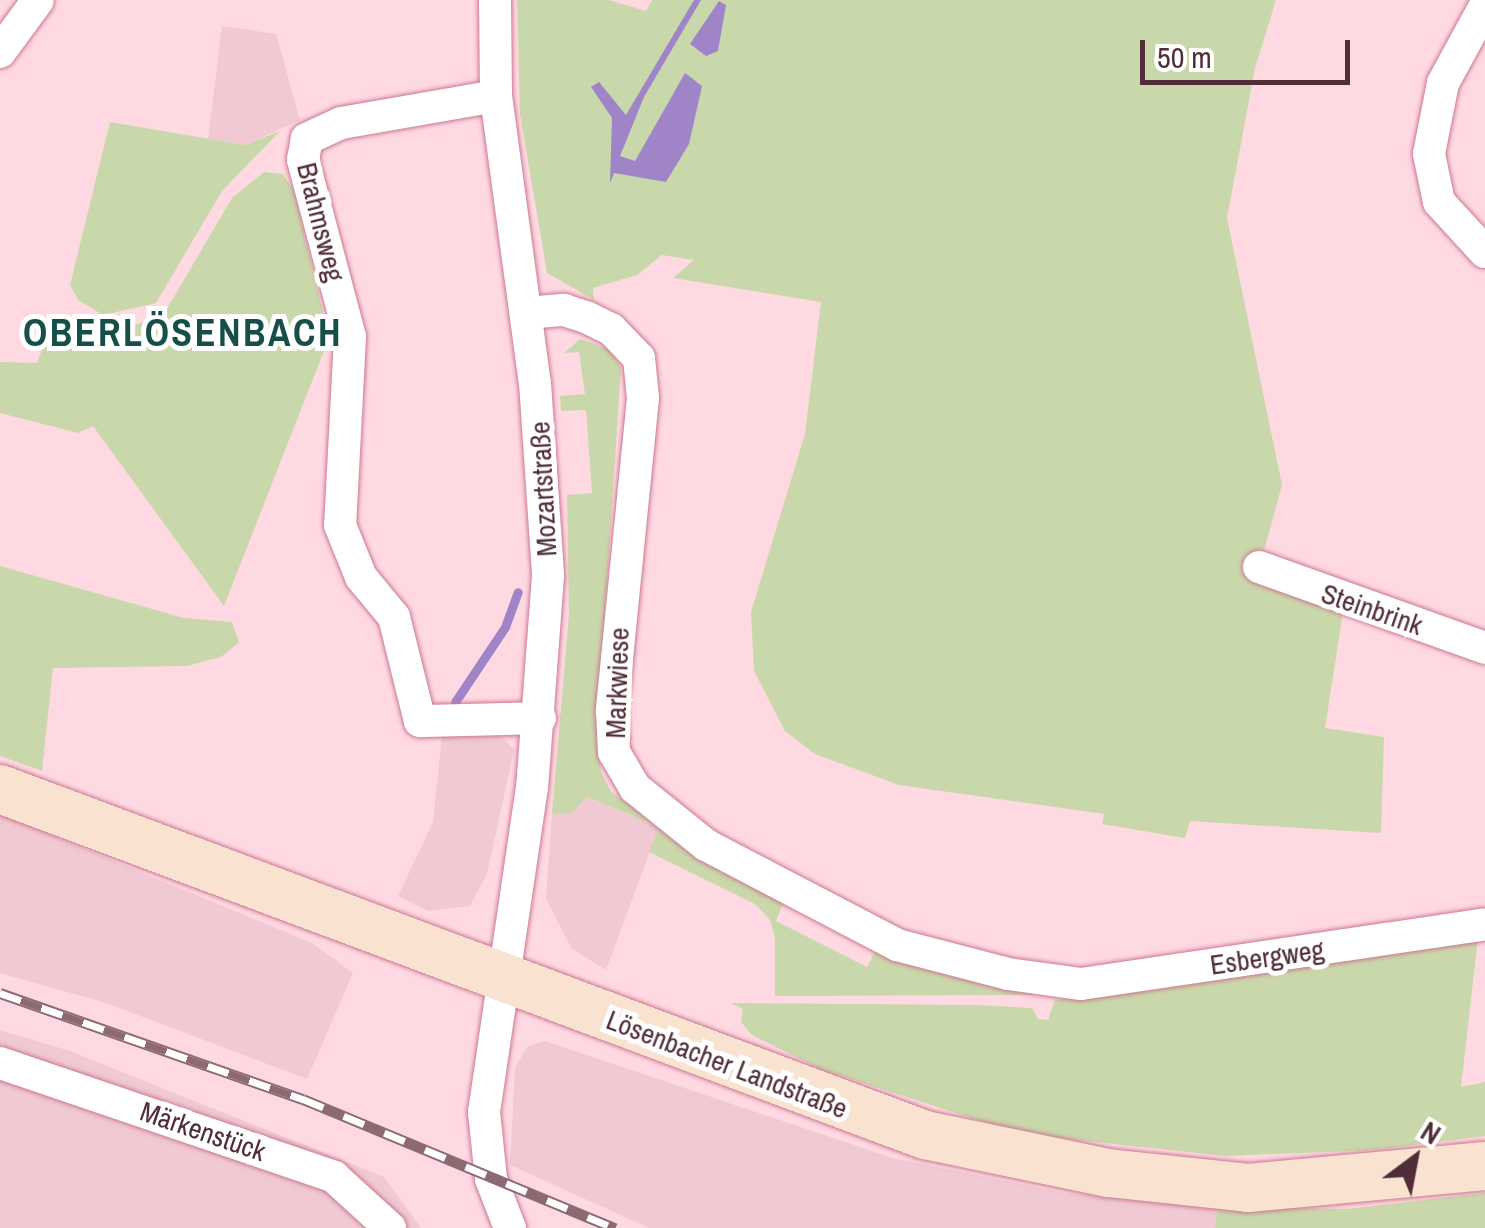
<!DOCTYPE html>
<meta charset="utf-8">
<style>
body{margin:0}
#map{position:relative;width:1485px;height:1228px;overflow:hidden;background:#ffd9e2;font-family:"Archivo Narrow",sans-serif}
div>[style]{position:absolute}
.built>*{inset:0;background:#f0c9d2}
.green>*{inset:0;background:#c9d8aa}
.water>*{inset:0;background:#9f85c7}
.stream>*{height:9px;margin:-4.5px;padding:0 4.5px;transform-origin:4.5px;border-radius:4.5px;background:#9f85c7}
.roads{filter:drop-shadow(0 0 2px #cc7991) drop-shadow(0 0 2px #cc7991)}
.street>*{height:32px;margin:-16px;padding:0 16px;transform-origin:16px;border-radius:16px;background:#fff}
.secondary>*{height:48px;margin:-24px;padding:0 24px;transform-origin:24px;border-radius:24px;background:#f9e3d0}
.rail>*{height:11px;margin-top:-5.5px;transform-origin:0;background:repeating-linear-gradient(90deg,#fff 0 22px,#8d6973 0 44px);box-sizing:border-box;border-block:2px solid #8d6973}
span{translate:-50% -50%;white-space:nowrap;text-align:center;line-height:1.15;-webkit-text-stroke:10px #fff;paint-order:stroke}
.street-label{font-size:28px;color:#502d37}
.district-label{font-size:38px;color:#154f47;font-weight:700;letter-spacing:2.5px}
.north{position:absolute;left:1365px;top:1108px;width:100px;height:100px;-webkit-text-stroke:8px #fff;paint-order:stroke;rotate:32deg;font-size:28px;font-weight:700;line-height:40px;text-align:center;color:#502d37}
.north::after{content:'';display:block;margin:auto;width:35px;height:45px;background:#502d37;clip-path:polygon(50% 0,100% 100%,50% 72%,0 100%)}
.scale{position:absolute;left:1140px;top:40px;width:210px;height:45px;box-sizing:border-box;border:5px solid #502d37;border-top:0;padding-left:12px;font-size:30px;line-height:35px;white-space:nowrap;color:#502d37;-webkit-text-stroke:8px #fff;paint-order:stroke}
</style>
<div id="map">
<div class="built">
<div style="clip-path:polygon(222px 26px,276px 34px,300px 120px,245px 145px,208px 139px)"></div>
<div style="clip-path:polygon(498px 733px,514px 750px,487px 874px,470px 906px,428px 911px,398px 896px,433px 822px,442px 735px)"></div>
<div style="clip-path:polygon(586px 797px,659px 827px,606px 970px,572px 949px,546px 899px,552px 814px)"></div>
<div style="clip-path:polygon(0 814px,312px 943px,353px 973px,307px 1079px,106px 1003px,0 973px)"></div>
<div style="clip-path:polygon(0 1030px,70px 1051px,384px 1177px,421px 1228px,0 1228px)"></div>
<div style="clip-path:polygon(545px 1041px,893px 1158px,1065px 1193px,1218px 1207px,1215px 1228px,649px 1228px,510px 1165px,515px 1068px,528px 1046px)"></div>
</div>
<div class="green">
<div style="clip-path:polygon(517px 0,609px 0,646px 11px,652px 0,1276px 0,1255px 68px,1227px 218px,1282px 485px,1257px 576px,1343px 612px,1325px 728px,1384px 737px,1381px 833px,1190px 821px,1185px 838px,1102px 824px,1104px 814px,899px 785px,815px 754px,785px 731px,754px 671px,751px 612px,805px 434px,821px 302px,673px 278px,694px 260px,662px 255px,637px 275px,593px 288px,594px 300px,547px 273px,520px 114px)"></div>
<div style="clip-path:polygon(110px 122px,245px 145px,280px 131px,222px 191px,156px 303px,103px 315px,78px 300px,70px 285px)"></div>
<div style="clip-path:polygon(264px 172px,283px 174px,294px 191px,329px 338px,224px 606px,93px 426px,78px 433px,0 413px,0 362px,37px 363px,55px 314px,101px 328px,136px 325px,165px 312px,232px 198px)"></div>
<div style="clip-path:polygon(580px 339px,609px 349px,621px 367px,597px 735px,601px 772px,611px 792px,783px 904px,776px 921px,867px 967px,876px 949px,1035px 986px,1033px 995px,775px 996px,775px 938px,770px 920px,755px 904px,649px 852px,659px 827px,587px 797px,571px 813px,552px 814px,569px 614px,567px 495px,592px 493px,586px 410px,561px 411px,560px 396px,585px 394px,579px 352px,564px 353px)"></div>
<div style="clip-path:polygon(0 566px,184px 618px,232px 622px,239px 642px,221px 657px,187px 666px,53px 668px,42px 771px,0 756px)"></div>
<div style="clip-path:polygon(1478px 938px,1461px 1087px,1485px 1082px,1485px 1136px,1373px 1150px,1226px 1156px,1021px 1134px,820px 1069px,752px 1035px,741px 1022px,743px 1009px,731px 1003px,977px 1005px,1032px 1008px,1038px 1019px,1048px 1020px,1055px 1000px)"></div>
<div style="clip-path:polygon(1485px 1193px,1485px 1228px,1215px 1228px,1218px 1207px,1347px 1209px)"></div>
</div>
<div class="water">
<div style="clip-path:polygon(694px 0,701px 0,644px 97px,620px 156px,635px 161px,685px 73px,702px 86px,689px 144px,666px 182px,614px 173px,610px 183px,612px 118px,591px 87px,599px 82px,626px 115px)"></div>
<div style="clip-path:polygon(719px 1px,726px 5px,718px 51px,706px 56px,690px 44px)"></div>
</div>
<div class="stream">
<div style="left:455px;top:702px;width:90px;rotate:-56.3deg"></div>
<div style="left:505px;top:627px;width:37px;rotate:-70deg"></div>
</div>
<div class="roads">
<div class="street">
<div style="left:495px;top:0;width:96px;rotate:89.4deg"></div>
<div style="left:496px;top:96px;width:290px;rotate:82.3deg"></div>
<div style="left:535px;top:383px;width:193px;rotate:86.1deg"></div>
<div style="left:548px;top:576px;width:212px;rotate:94.3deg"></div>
<div style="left:532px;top:787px;width:329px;rotate:98.4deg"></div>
<div style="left:484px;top:1112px;width:67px;rotate:84deg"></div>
<div style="left:491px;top:1179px;width:53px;rotate:68.8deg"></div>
<div style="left:1485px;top:6px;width:88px;rotate:118.6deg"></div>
<div style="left:1443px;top:83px;width:72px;rotate:101.2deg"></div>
<div style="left:1429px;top:154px;width:49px;rotate:78.2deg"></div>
<div style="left:1439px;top:202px;width:68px;rotate:47.4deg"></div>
<div style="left:0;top:52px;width:64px;rotate:-53.8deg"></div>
<div style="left:496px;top:96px;width:157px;rotate:170.1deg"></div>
<div style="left:341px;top:123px;width:38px;rotate:155deg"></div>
<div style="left:307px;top:139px;width:21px;rotate:101deg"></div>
<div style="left:303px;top:160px;width:183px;rotate:75.1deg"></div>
<div style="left:350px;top:337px;width:188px;rotate:93deg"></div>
<div style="left:340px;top:525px;width:56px;rotate:68deg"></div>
<div style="left:361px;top:577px;width:52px;rotate:50.5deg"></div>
<div style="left:394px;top:617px;width:107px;rotate:76deg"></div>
<div style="left:420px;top:721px;width:120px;rotate:-1.4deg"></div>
<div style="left:527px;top:313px;width:37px;rotate:-5deg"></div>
<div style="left:564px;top:310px;width:23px;rotate:18deg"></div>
<div style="left:586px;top:317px;width:28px;rotate:26deg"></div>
<div style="left:611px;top:329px;width:40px;rotate:46deg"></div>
<div style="left:639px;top:358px;width:40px;rotate:84.3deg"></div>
<div style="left:643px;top:398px;width:315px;rotate:95.7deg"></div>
<div style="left:612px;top:711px;width:41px;rotate:87.2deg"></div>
<div style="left:614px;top:752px;width:42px;rotate:59.7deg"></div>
<div style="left:635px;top:788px;width:91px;rotate:38.8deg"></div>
<div style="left:706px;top:845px;width:216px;rotate:27.6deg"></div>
<div style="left:897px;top:945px;width:115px;rotate:14.6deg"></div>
<div style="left:1008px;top:974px;width:74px;rotate:7.8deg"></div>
<div style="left:1081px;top:984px;width:408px;rotate:-8.4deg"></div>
<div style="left:1259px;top:567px;width:240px;rotate:19.7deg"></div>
<div style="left:0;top:1063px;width:353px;rotate:18.8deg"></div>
<div style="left:334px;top:1177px;width:76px;rotate:42.3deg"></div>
</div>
<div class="secondary">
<div style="left:0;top:789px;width:988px;rotate:20.51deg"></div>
<div style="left:925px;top:1135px;width:187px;rotate:11.7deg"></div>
<div style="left:1108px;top:1173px;width:141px;rotate:6.1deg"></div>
<div style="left:1248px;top:1188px;width:238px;rotate:-5.3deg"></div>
</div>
</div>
<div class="rail">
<div style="left:0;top:993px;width:321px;rotate:19.3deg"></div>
<div style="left:303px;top:1099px;width:338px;rotate:22.5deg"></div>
</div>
<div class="street-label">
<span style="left:321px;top:222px;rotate:76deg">Brahmsweg</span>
<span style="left:543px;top:489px;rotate:-93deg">Mozartstraße</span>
<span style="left:1372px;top:609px;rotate:19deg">Steinbrink</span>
<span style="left:617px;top:683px;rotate:-88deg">Markwiese</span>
<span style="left:1267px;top:957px;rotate:-8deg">Esbergweg</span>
<span style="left:727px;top:1064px;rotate:21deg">Lösenbacher Landstraße</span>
<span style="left:203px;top:1131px;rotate:19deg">Märkenstück</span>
</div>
<div class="district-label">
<span style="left:183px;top:333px">OBERLÖSENBACH</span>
</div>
<div class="north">N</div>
<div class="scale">50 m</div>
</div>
